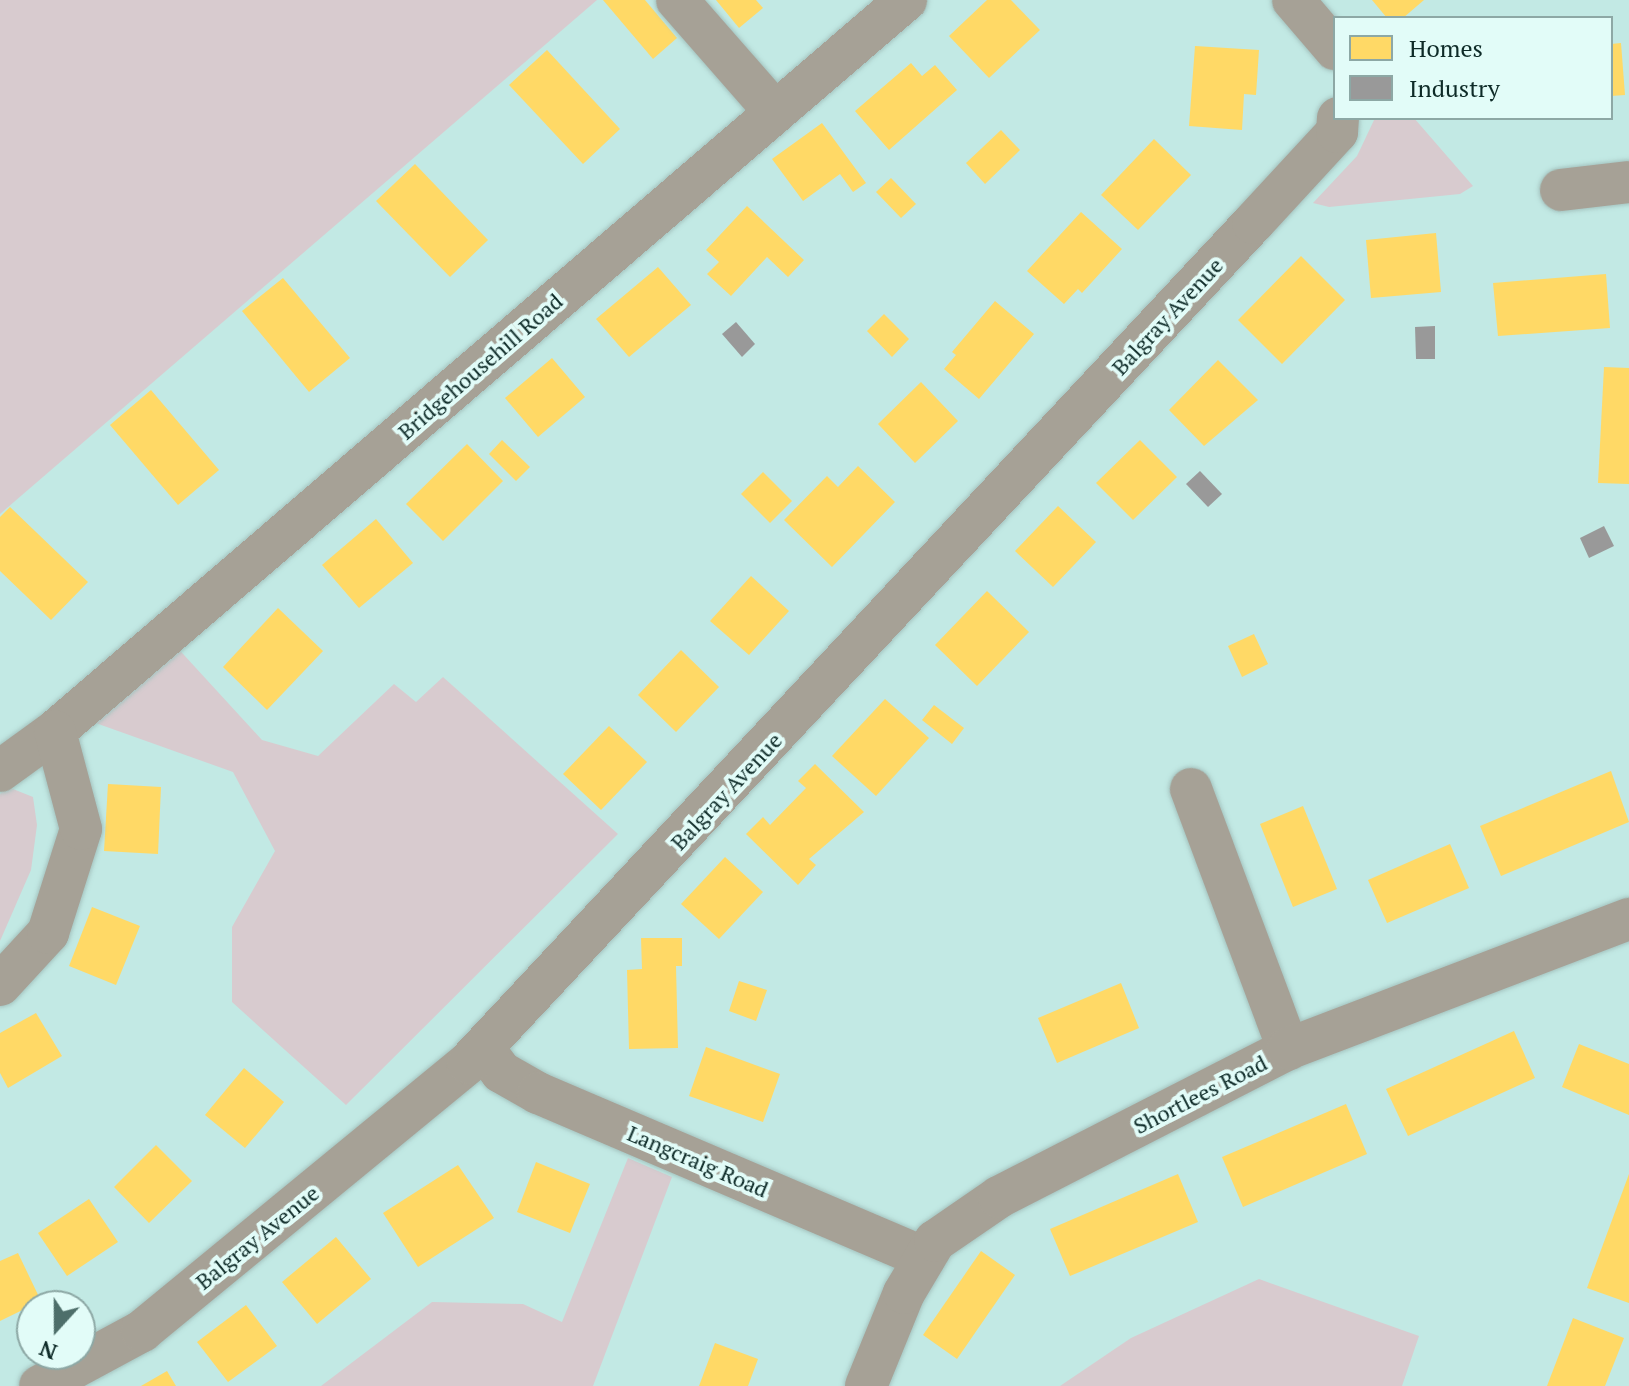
<!DOCTYPE html>
<style>
body{margin:0}
#map{position:relative;width:1629px;height:1386px;overflow:hidden;background:#c2e9e4;font-family:"PT Serif",serif}
div>[style]{position:absolute}
.green>*{inset:0;background:#d8cbcf}
.homes>*{inset:0;background:#ffd966}
.industry>*{inset:0;background:#999}
.roads{filter:drop-shadow(0 0 2px #a5c4c0) drop-shadow(0 0 2px #a5c4c0)}
.minor>*{height:42px;margin:-21px;padding:0 21px;transform-origin:21px;border-radius:21px;background:#a6a196}
span{translate:-50% -50%;white-space:nowrap;text-align:center;line-height:1.15;-webkit-text-stroke:8px #e2fcf8;paint-order:stroke}
.street-label{font-size:22px;color:#0e2b28}
.legend{position:absolute;left:1333px;top:16px;width:280px;height:104px;box-sizing:border-box;background:#e2fcf8;border:2px solid #8da8a5;margin:0;padding:10px 14px;list-style:none;font-size:24px;color:#0e2b28}
.legend li{display:flex;align-items:center;gap:16px;height:40px}
.legend b{width:40px;border:2px solid #8da8a5}
.north{position:absolute;left:16px;top:1290px;width:80px;height:80px;box-sizing:border-box;background:#e2fcf8;border:2px solid #8da8a5;border-radius:50%;rotate:201deg;font-size:22px;font-weight:700;line-height:32px;text-align:center;color:#0e2b28}
.north::after{content:'';display:block;margin:auto;width:28px;height:36px;background:#4d6e6a;clip-path:polygon(50% 0,100% 100%,50% 72%,0 100%)}
</style>
<div id="map">
<div class="green">
<div style="clip-path:polygon(0 0,597px 0,0 514px)"></div>
<div style="clip-path:polygon(1375px 118px,1414px 118px,1473px 186px,1460px 194px,1329px 207px,1313px 203px,1357px 156px)"></div>
<div style="clip-path:polygon(173px 643px,262px 740px,318px 756px,394px 684px,416px 702px,443px 677px,618px 834px,346px 1105px,232px 1002px,232px 927px,275px 851px,233px 772px,90px 721px)"></div>
<div style="clip-path:polygon(8px 787px,33px 797px,37px 825px,31px 870px,0 941px,0 794px)"></div>
<div style="clip-path:polygon(628px 1158px,672px 1177px,593px 1386px,321px 1386px,432px 1302px,523px 1304px,562px 1322px)"></div>
<div style="clip-path:polygon(1259px 1279px,1419px 1336px,1402px 1386px,1060px 1386px,1131px 1338px)"></div>
</div>
<div class="homes">
<div style="clip-path:polygon(603px 0,645px 0,677px 38px,653px 59px)"></div>
<div style="clip-path:polygon(716px 0,756px 0,763px 8px,739px 28px)"></div>
<div style="clip-path:polygon(987px 0,1011px 0,1040px 30px,989px 78px,949px 36px)"></div>
<div style="clip-path:polygon(1372px 0,1424px 0,1403px 18px,1387px 18px)"></div>
<div style="clip-path:polygon(1621px 43px,1625px 95px,1611px 96px,1611px 44px)"></div>
<div style="clip-path:polygon(1195px 46px,1259px 50px,1256px 95px,1244px 94px,1242px 130px,1189px 126px)"></div>
<div style="clip-path:polygon(547px 50px,620px 129px,583px 164px,509px 85px)"></div>
<div style="clip-path:polygon(911px 63px,922px 76px,935px 65px,957px 90px,889px 150px,855px 111px)"></div>
<div style="clip-path:polygon(822px 123px,866px 183px,853px 192px,840px 174px,803px 201px,772px 159px)"></div>
<div style="clip-path:polygon(1001px 130px,1020px 150px,985px 184px,966px 163px)"></div>
<div style="clip-path:polygon(1154px 139px,1191px 175px,1138px 230px,1101px 195px)"></div>
<div style="clip-path:polygon(415px 164px,488px 240px,450px 277px,376px 201px)"></div>
<div style="clip-path:polygon(891px 178px,916px 204px,901px 218px,876px 192px)"></div>
<div style="clip-path:polygon(747px 206px,804px 260px,788px 277px,767px 257px,731px 296px,707px 274px,719px 262px,706px 250px)"></div>
<div style="clip-path:polygon(1081px 212px,1122px 249px,1082px 293px,1078px 289px,1064px 304px,1027px 271px)"></div>
<div style="clip-path:polygon(1436px 233px,1441px 292px,1371px 298px,1366px 240px)"></div>
<div style="clip-path:polygon(1301px 256px,1345px 300px,1282px 364px,1238px 320px)"></div>
<div style="clip-path:polygon(658px 267px,691px 305px,629px 357px,596px 319px)"></div>
<div style="clip-path:polygon(1606px 274px,1610px 328px,1498px 336px,1493px 283px)"></div>
<div style="clip-path:polygon(283px 278px,350px 358px,309px 392px,242px 311px)"></div>
<div style="clip-path:polygon(995px 301px,1034px 334px,979px 399px,944px 369px,956px 355px,952px 352px)"></div>
<div style="clip-path:polygon(884px 314px,909px 339px,892px 357px,867px 331px)"></div>
<div style="clip-path:polygon(552px 358px,585px 397px,538px 437px,505px 398px)"></div>
<div style="clip-path:polygon(1218px 360px,1258px 400px,1204px 446px,1169px 410px)"></div>
<div style="clip-path:polygon(1604px 367px,1629px 368px,1629px 484px,1598px 483px)"></div>
<div style="clip-path:polygon(921px 382px,958px 421px,915px 463px,878px 424px)"></div>
<div style="clip-path:polygon(151px 390px,219px 470px,178px 505px,110px 425px)"></div>
<div style="clip-path:polygon(502px 440px,530px 467px,516px 481px,489px 454px)"></div>
<div style="clip-path:polygon(1140px 440px,1177px 477px,1133px 520px,1096px 483px)"></div>
<div style="clip-path:polygon(467px 444px,503px 481px,443px 541px,406px 504px)"></div>
<div style="clip-path:polygon(858px 466px,895px 502px,832px 567px,784px 520px,827px 476px,838px 487px)"></div>
<div style="clip-path:polygon(763px 472px,792px 501px,770px 523px,741px 494px)"></div>
<div style="clip-path:polygon(1058px 506px,1096px 542px,1053px 587px,1015px 551px)"></div>
<div style="clip-path:polygon(10px 507px,88px 582px,51px 620px,0 571px,0 517px)"></div>
<div style="clip-path:polygon(376px 519px,413px 563px,359px 608px,322px 565px)"></div>
<div style="clip-path:polygon(751px 576px,789px 611px,749px 655px,710px 621px)"></div>
<div style="clip-path:polygon(987px 591px,1029px 632px,977px 686px,935px 645px)"></div>
<div style="clip-path:polygon(278px 608px,323px 651px,267px 710px,223px 667px)"></div>
<div style="clip-path:polygon(1254px 634px,1268px 664px,1242px 677px,1228px 646px)"></div>
<div style="clip-path:polygon(681px 650px,719px 687px,676px 732px,638px 695px)"></div>
<div style="clip-path:polygon(885px 699px,929px 738px,876px 796px,832px 756px)"></div>
<div style="clip-path:polygon(934px 705px,964px 728px,952px 744px,922px 720px)"></div>
<div style="clip-path:polygon(609px 726px,647px 762px,601px 810px,563px 774px)"></div>
<div style="clip-path:polygon(815px 764px,864px 812px,809px 859px,816px 865px,798px 885px,746px 834px,763px 817px,770px 825px,806px 788px,798px 781px)"></div>
<div style="clip-path:polygon(1611px 771px,1629px 822px,1501px 876px,1480px 826px)"></div>
<div style="clip-path:polygon(108px 784px,161px 787px,158px 854px,104px 851px)"></div>
<div style="clip-path:polygon(1303px 806px,1337px 889px,1293px 907px,1260px 824px)"></div>
<div style="clip-path:polygon(1450px 844px,1469px 888px,1387px 923px,1368px 880px)"></div>
<div style="clip-path:polygon(725px 857px,763px 892px,719px 939px,681px 904px)"></div>
<div style="clip-path:polygon(92px 907px,140px 926px,116px 985px,69px 966px)"></div>
<div style="clip-path:polygon(641px 938px,682px 938px,682px 966px,676px 966px,678px 1048px,629px 1049px,627px 970px,642px 969px)"></div>
<div style="clip-path:polygon(739px 981px,767px 990px,756px 1021px,729px 1011px)"></div>
<div style="clip-path:polygon(1121px 983px,1139px 1028px,1057px 1063px,1038px 1018px)"></div>
<div style="clip-path:polygon(36px 1013px,62px 1056px,8px 1088px,0 1073px,0 1033px)"></div>
<div style="clip-path:polygon(1514px 1031px,1535px 1078px,1408px 1136px,1386px 1089px)"></div>
<div style="clip-path:polygon(1579px 1044px,1629px 1064px,1629px 1115px,1562px 1087px)"></div>
<div style="clip-path:polygon(706px 1047px,780px 1074px,763px 1122px,689px 1096px)"></div>
<div style="clip-path:polygon(244px 1068px,284px 1102px,245px 1148px,205px 1115px)"></div>
<div style="clip-path:polygon(1346px 1104px,1367px 1154px,1243px 1207px,1222px 1157px)"></div>
<div style="clip-path:polygon(156px 1145px,192px 1181px,149px 1223px,114px 1187px)"></div>
<div style="clip-path:polygon(536px 1162px,590px 1184px,570px 1233px,517px 1212px)"></div>
<div style="clip-path:polygon(458px 1165px,494px 1218px,418px 1267px,383px 1213px)"></div>
<div style="clip-path:polygon(1178px 1174px,1198px 1222px,1070px 1276px,1050px 1229px)"></div>
<div style="clip-path:polygon(1629px 1174px,1629px 1303px,1587px 1288px)"></div>
<div style="clip-path:polygon(89px 1199px,118px 1242px,67px 1276px,38px 1233px)"></div>
<div style="clip-path:polygon(336px 1237px,371px 1279px,317px 1324px,282px 1282px)"></div>
<div style="clip-path:polygon(981px 1251px,1015px 1275px,957px 1359px,923px 1335px)"></div>
<div style="clip-path:polygon(18px 1253px,41px 1301px,0 1321px,0 1261px)"></div>
<div style="clip-path:polygon(246px 1305px,277px 1346px,228px 1382px,197px 1342px)"></div>
<div style="clip-path:polygon(1573px 1318px,1624px 1338px,1605px 1386px,1547px 1386px)"></div>
<div style="clip-path:polygon(715px 1343px,758px 1359px,748px 1386px,699px 1386px)"></div>
<div style="clip-path:polygon(167px 1371px,176px 1386px,141px 1386px)"></div>
</div>
<div class="industry">
<div style="clip-path:polygon(736px 322px,755px 344px,742px 357px,722px 334px)"></div>
<div style="clip-path:polygon(1435px 326px,1435px 359px,1416px 359px,1415px 327px)"></div>
<div style="clip-path:polygon(1200px 471px,1222px 494px,1208px 507px,1186px 484px)"></div>
<div style="clip-path:polygon(1604px 526px,1614px 546px,1589px 558px,1580px 538px)"></div>
</div>
<div class="roads">
<div class="minor">
<div style="left:677px;top:0;width:149px;rotate:48.8deg"></div>
<div style="left:1293px;top:0;width:65px;rotate:49.4deg"></div>
<div style="left:1561px;top:190px;width:68px;rotate:-6.7deg"></div>
<div style="left:0;top:771px;width:68px;rotate:-36deg"></div>
<div style="left:55px;top:731px;width:1122px;rotate:-40.66deg"></div>
<div style="left:1191px;top:789px;width:278px;rotate:69.5deg"></div>
<div style="left:0;top:985px;width:71px;rotate:-47.3deg"></div>
<div style="left:48px;top:933px;width:109px;rotate:-72.4deg"></div>
<div style="left:81px;top:829px;width:101px;rotate:-104.9deg"></div>
<div style="left:483px;top:1048px;width:30px;rotate:53deg"></div>
<div style="left:501px;top:1072px;width:43px;rotate:29.6deg"></div>
<div style="left:538px;top:1093px;width:420px;rotate:23.1deg"></div>
<div style="left:40px;top:1386px;width:116px;rotate:-28.3deg"></div>
<div style="left:142px;top:1331px;width:422px;rotate:-39.4deg"></div>
<div style="left:468px;top:1063px;width:1150px;rotate:-46.94deg"></div>
<div style="left:1253px;top:223px;width:124px;rotate:-47.3deg"></div>
<div style="left:1337px;top:132px;width:14px;rotate:-86deg"></div>
<div style="left:866px;top:1386px;width:100px;rotate:-67.8deg"></div>
<div style="left:904px;top:1293px;width:61px;rotate:-59.2deg"></div>
<div style="left:935px;top:1241px;width:78px;rotate:-34.5deg"></div>
<div style="left:999px;top:1197px;width:325px;rotate:-27.1deg"></div>
<div style="left:1288px;top:1049px;width:365px;rotate:-20.9deg"></div>
</div>
</div>
<div class="street-label">
<span style="left:1167px;top:316px;rotate:-47deg">Balgray Avenue</span>
<span style="left:480px;top:366px;rotate:-41deg">Bridgehousehill Road</span>
<span style="left:726px;top:791px;rotate:-47deg">Balgray Avenue</span>
<span style="left:1200px;top:1094px;rotate:-27deg">Shortlees Road</span>
<span style="left:698px;top:1161px;rotate:23deg">Langcraig Road</span>
<span style="left:257px;top:1237px;rotate:-39deg">Balgray Avenue</span>
</div>
<ul class="legend">
<li><b style="height:22px;background:#ffd966"></b>Homes</li>
<li><b style="height:22px;background:#999"></b>Industry</li>
</ul>
<div class="north">N</div>
</div>
